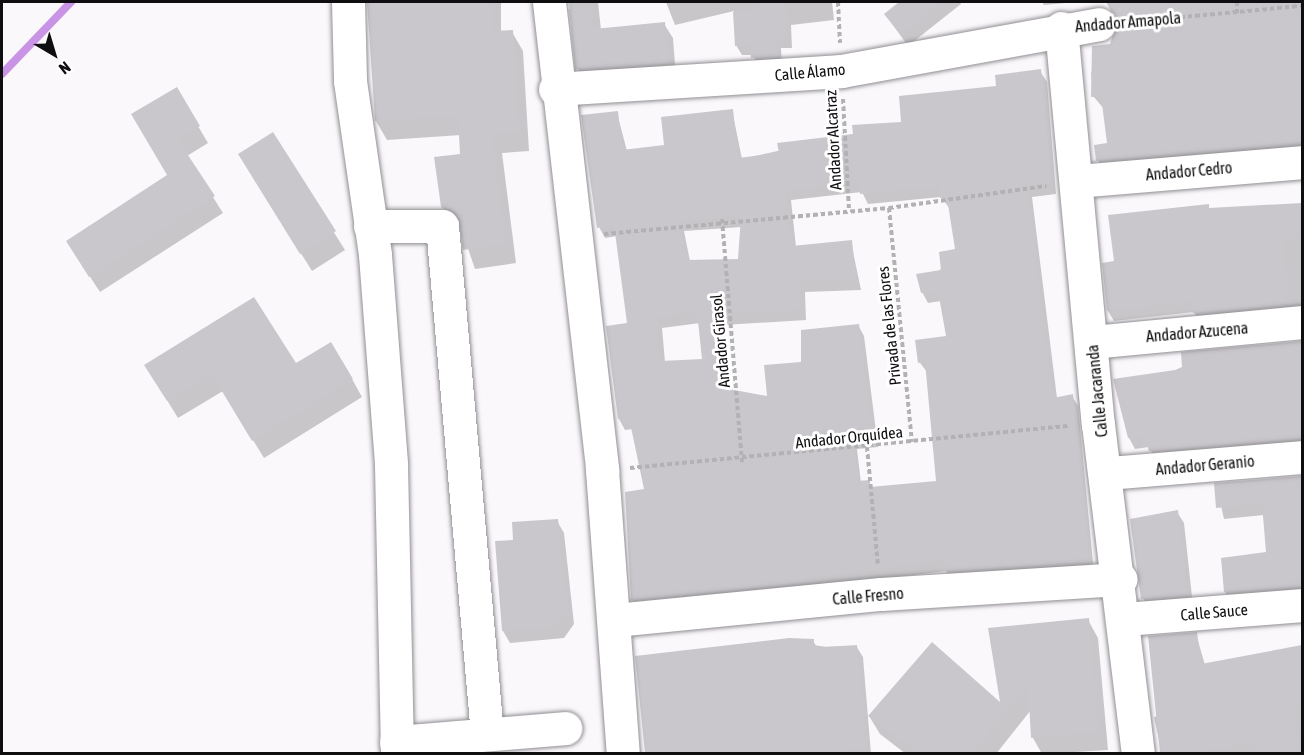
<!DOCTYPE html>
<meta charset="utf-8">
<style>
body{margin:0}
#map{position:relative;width:1304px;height:755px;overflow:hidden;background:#fbf8fc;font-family:"Asap Condensed",sans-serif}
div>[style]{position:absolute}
.shadow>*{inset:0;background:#0003}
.stream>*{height:8px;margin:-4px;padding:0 4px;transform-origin:4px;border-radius:4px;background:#c994e6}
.building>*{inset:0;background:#cac7cc}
.path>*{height:4px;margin-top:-2px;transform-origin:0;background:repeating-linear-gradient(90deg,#b3b1b4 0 4.5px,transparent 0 7.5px)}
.roads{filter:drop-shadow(0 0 2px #918f93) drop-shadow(0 0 2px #918f93)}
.minor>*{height:33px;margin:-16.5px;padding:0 16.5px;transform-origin:16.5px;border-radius:16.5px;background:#fff}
span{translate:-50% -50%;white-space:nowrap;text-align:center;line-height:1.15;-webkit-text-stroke:6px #fff;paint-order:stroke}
.street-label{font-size:16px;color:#0e0d0f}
.frame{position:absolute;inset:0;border:3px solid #0e0d0f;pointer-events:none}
.north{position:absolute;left:24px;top:24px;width:60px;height:60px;-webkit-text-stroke:4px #fff;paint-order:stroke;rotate:142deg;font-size:16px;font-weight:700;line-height:24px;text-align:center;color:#0e0d0f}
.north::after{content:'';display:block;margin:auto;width:21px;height:27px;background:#0e0d0f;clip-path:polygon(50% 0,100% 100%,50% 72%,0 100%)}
</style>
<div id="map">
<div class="shadow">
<div style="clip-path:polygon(368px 2px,501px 2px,501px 32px,512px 32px,523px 51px,529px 151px,502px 153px,516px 263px,475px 269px,462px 231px,442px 207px,462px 155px,461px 135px,387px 140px,376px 121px)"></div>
<div style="clip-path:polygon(569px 2px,598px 2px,601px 30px,664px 24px,673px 38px,676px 77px,585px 83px,577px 68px)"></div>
<div style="clip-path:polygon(666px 2px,832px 2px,834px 20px,791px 25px,792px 48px,781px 48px,782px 66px,758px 67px,753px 55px,742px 55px,736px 45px,734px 11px,675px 25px)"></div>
<div style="clip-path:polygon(902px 2px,960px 2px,961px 4px,908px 46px,885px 14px)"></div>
<div style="clip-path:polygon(1042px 2px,1077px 2px,1044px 5px)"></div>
<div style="clip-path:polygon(1107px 2px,1302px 2px,1302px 155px,1105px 173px,1098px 160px,1108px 145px,1104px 109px,1093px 96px,1091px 72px,1112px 46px,1118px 24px)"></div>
<div style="clip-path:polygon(evenodd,1040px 71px,1047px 82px,1056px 194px,1032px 197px,1057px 398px,1072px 396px,1078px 406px,1094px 573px,952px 582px,946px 571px,638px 610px,632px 599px,645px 491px,633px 429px,625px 430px,619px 419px,629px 325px,617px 236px,605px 238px,599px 227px,617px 113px,627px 151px,665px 146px,732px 110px,742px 159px,902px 123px,1040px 71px,862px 192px,868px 204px,941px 197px,950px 209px,956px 250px,922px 292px,928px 303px,941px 301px,948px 338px,920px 363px,928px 373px,938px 483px,873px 488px,861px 483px,857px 449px,878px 447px,864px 336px,858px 325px,803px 363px,769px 398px,728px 390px,723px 325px,806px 320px,805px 292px,861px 290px,851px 242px,796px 247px,791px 200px,862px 192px,1040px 71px,742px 227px,739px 261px,690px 261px,684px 231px,742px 227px,1040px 71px,700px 323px,704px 360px,665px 362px,662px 328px,700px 323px)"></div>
<div style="clip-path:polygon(176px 89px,208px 143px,187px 156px,223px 213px,100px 292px,77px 257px,169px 176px)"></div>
<div style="clip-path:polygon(272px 134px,345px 250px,312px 271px,250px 172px)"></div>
<div style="clip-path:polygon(1302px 204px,1302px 314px,1201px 324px,1194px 312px,1114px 321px,1108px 311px,1116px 263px,1208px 205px,1210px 210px)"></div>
<div style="clip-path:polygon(1302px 342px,1302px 449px,1156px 461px,1149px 447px,1135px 449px,1129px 438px,1176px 371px,1184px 368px,1182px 354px)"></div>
<div style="clip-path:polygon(296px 365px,352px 379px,362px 397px,264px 458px,223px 391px,178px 418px,146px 366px)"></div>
<div style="clip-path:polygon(1302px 477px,1302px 599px,1231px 603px,1225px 592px,1267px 553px,1264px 515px,1224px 519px,1216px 484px)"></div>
<div style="clip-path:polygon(1177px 512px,1184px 523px,1193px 606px,1149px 610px,1143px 598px)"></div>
<div style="clip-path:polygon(557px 521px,564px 533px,574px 624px,564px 638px,510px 643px,503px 631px,514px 542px)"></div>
<div style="clip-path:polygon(1088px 620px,1098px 638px,1108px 750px,1042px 754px,1033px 738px,1031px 710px,996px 754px,906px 754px,880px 734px,869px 716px,1002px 706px)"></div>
<div style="clip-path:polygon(1196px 634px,1205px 665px,1302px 647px,1302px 754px,1162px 754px,1154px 717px,1161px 716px)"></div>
<div style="clip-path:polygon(813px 641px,817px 647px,856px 646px,863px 657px,871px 754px,646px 754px,636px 657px)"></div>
</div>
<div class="stream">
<div style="left:2px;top:74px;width:100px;rotate:-46.2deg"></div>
</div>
<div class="building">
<div style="clip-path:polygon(367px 2px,491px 2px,491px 31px,513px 30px,519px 132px,492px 134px,506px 244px,463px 250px,458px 216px,441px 207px,434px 157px,460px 154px,458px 116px,375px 121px)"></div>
<div style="clip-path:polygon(754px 2px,786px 2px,788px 38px,776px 39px,778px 56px,751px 58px,750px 45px,735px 46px,733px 12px,755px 11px)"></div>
<div style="clip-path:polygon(899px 2px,942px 2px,900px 34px,884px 14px)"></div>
<div style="clip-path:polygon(1106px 2px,1302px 2px,1302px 141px,1096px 161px,1094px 145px,1107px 143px,1101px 96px,1091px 97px,1092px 46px,1110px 44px,1117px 21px)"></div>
<div style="clip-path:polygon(593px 8px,594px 29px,665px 22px,668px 63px,575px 69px,569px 9px)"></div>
<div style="clip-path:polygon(evenodd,1041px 69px,1051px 184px,1027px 186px,1053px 398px,1073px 394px,1089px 562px,944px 571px,943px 560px,807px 578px,807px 582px,631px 600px,625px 492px,644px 489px,629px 418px,618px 419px,606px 326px,627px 323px,614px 225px,597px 228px,581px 115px,618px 111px,622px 150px,664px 145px,661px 117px,733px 109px,738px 158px,779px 153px,777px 143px,853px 134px,852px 125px,901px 122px,899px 96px,996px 86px,995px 75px,1041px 69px,859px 182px,860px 194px,939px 186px,940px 198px,947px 198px,955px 249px,939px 252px,941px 270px,916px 274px,921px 293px,938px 291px,946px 336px,915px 340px,918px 363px,925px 362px,936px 481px,870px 487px,870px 480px,857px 481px,852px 438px,873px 437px,859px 324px,801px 330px,801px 362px,764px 365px,767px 396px,723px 388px,717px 314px,801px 310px,799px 281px,856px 279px,852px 240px,792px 246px,786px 190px,859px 182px,1041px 69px,741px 216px,738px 259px,686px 260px,679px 220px,741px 216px,1041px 69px,697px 312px,702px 359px,661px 361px,657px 317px,697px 312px)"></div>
<div style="clip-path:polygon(177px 87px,200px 126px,178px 140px,215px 196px,89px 277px,66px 241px,167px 175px,131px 114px)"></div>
<div style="clip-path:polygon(273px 132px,336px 231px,300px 254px,238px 154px)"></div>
<div style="clip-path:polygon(1302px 203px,1302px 238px,1284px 239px,1288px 304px,1193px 313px,1192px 301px,1107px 311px,1102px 263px,1114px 261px,1108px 215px,1209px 204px,1209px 208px)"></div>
<div style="clip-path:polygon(254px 297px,296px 363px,331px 342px,353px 379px,252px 441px,211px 373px,167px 401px,144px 365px)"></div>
<div style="clip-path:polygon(1302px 341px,1302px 439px,1149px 451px,1144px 436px,1128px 438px,1113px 379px,1175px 370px,1182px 367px,1181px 352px)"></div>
<div style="clip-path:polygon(1302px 476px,1302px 587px,1224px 592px,1221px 558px,1266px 552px,1262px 504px,1216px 508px,1214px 483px)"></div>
<div style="clip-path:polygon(1178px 510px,1188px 595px,1141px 599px,1130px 519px)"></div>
<div style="clip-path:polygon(558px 519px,568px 611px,563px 611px,564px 620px,557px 620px,557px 626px,502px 631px,495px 541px,513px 540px,512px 522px)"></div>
<div style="clip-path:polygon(1089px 618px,1099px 732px,1031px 738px,1028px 684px,971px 753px,920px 753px,868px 716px,932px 642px,1000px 702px,988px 628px)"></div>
<div style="clip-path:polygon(1197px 632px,1201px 664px,1302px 645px,1302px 704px,1295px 705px,1301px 753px,1257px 753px,1255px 742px,1197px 753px,1160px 753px,1148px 636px)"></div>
<div style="clip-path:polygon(789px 638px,814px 639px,814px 645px,826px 647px,857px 645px,867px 750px,645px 753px,635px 656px)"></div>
</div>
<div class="path">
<div style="left:838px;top:2px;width:41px;rotate:87.2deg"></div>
<div style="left:1237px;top:2px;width:11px;rotate:90deg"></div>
<div style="left:1128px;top:22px;width:175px;rotate:-5.3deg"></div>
<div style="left:843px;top:99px;width:110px;rotate:86.9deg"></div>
<div style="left:889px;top:208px;width:235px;rotate:84.4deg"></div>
<div style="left:722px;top:219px;width:244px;rotate:85.3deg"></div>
<div style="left:604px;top:234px;width:286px;rotate:-5.2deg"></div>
<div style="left:889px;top:208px;width:159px;rotate:-8deg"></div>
<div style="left:867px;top:447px;width:119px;rotate:84.7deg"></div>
<div style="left:630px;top:468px;width:442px;rotate:-5.5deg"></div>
</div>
<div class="roads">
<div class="minor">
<div style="left:348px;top:2px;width:79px;rotate:88.5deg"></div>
<div style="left:350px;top:81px;width:176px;rotate:81.8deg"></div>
<div style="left:375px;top:255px;width:211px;rotate:85.6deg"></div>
<div style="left:391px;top:465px;width:289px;rotate:88.8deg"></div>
<div style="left:549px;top:2px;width:471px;rotate:83.5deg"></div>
<div style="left:602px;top:470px;width:285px;rotate:85.8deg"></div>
<div style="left:1061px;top:28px;width:398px;rotate:84.7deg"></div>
<div style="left:1098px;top:424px;width:332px;rotate:83.1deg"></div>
<div style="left:555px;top:89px;width:287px;rotate:-3.6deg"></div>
<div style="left:841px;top:71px;width:262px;rotate:-10.3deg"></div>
<div style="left:1077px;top:181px;width:226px;rotate:-4.8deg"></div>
<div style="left:370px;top:226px;width:72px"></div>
<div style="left:442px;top:226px;width:510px;rotate:84.94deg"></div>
<div style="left:1091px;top:342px;width:212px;rotate:-5.4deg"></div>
<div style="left:1108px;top:473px;width:195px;rotate:-4.7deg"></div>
<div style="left:1125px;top:619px;width:178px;rotate:-4.5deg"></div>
<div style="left:615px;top:620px;width:267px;rotate:-5.6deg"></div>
<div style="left:881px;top:594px;width:240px;rotate:-3.6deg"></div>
<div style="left:396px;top:742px;width:170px;rotate:-4.7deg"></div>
</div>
</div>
<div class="street-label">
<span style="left:1128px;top:22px;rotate:-5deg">Andador Amapola</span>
<span style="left:810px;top:72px;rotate:-5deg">Calle Álamo</span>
<span style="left:833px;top:140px;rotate:-93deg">Andador Alcatraz</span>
<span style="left:1189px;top:171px;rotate:-5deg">Andador Cedro</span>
<span style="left:889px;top:326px;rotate:-96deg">Privada de las Flores</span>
<span style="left:1197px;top:332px;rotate:-5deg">Andador Azucena</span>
<span style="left:720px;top:341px;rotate:-95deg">Andador Girasol</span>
<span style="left:1097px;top:391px;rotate:-96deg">Calle Jacaranda</span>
<span style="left:849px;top:437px;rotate:-6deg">Andador Orquídea</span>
<span style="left:1205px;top:465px;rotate:-5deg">Andador Geranio</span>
<span style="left:868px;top:596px;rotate:-5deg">Calle Fresno</span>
<span style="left:1214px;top:612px;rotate:-5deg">Calle Sauce</span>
</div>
<div class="frame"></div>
<div class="north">N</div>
</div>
